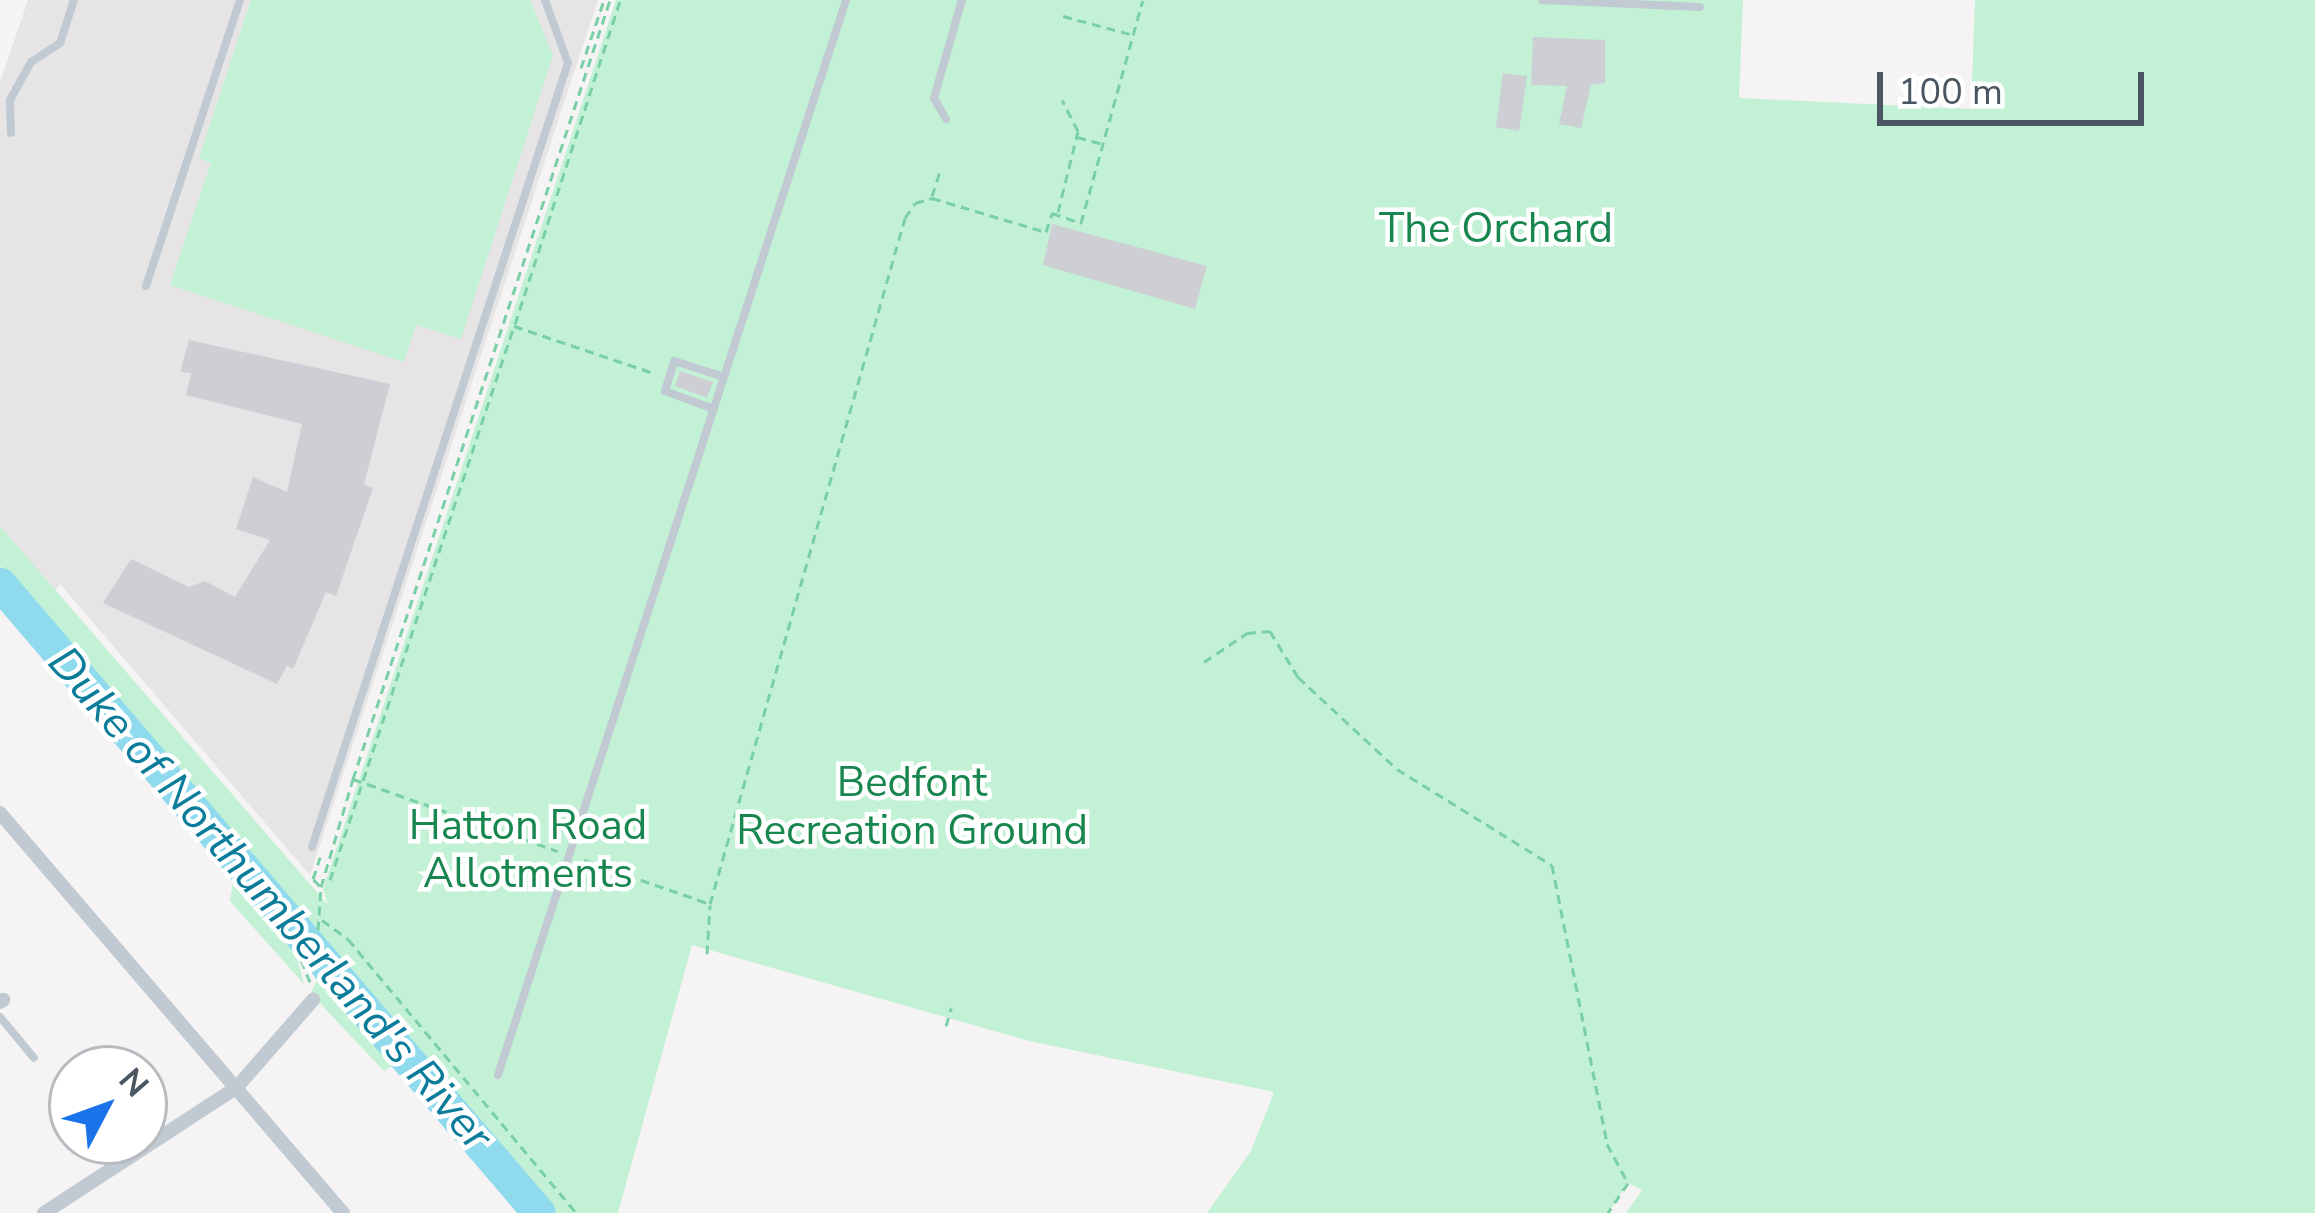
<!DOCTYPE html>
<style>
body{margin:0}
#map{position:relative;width:2315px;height:1213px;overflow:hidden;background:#f5f3f3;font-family:"Nunito Sans",sans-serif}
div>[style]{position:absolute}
.education>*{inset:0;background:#e6e4e5}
.green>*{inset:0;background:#c3f1d5}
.river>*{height:33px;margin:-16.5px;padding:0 16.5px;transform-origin:16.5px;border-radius:16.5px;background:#90daee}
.building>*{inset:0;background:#cdcfd5}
.path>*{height:3px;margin-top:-1.5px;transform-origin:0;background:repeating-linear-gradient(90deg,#7ad0a6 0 9px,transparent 0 15px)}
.lane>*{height:8px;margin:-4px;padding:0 4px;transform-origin:4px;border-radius:4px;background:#c1cad2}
.street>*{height:14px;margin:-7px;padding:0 7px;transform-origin:7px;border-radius:7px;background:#c1cad2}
span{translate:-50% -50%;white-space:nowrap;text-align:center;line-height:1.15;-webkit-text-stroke:9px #fff;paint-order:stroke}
.park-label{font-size:42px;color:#17864f}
.water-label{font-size:45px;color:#0c7c9b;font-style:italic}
.north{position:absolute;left:48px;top:1045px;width:120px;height:120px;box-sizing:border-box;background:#fff;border:3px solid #b7bbc0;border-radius:50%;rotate:49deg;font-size:33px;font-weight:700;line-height:48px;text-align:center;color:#4a5661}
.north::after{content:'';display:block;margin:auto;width:42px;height:54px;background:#1a73e8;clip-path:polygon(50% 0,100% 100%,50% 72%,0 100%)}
.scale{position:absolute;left:1877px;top:72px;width:267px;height:54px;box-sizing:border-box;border:6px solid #4a5661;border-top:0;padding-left:15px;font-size:36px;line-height:42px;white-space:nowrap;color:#4a5661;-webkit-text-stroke:9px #fff;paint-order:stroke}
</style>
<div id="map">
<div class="education">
<div style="clip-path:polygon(28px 0,598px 0,310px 875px,60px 584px,55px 591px,0 526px,0 83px)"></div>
</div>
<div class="green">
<div style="clip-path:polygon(251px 0,530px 0,553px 55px,461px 339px,416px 325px,404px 362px,170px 285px,211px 163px,199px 158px)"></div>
<div style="clip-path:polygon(616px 0,1743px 0,1739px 98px,1971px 109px,1975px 0,2315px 0,2315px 1213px,1626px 1213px,1642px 1190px,1628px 1183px,1608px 1213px,1207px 1213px,1251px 1151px,1274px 1092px,1029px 1041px,692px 945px,618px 1213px,555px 1213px,0 566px,0 526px,328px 905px,323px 889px)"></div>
<div style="clip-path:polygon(234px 874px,294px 946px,304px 984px,230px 901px)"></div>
<div style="clip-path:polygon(300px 951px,301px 949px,399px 1062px,384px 1071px,328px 1012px,311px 992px,317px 981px)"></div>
</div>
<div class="river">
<div style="left:0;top:584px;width:828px;rotate:49.41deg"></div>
</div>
<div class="building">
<div style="clip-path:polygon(1533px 37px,1605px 40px,1605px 83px,1591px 85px,1581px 128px,1559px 124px,1567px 86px,1531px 85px)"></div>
<div style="clip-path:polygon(1503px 73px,1527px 76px,1519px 131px,1496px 127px)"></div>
<div style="clip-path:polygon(1052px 224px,1207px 266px,1195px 309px,1043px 265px)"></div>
<div style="clip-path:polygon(189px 340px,390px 384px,364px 484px,373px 488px,336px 596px,326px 592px,293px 669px,287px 666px,277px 684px,103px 603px,131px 559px,189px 587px,205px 581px,235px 597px,270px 540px,236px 529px,253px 477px,287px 492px,302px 424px,186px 395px,191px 373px,180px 372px)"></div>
<div style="clip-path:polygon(680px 371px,713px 382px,707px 398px,675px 386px)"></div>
</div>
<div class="path">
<div style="left:1063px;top:16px;width:69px;rotate:15deg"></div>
<div style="left:581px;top:68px;width:72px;rotate:-71.3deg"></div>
<div style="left:1077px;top:137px;width:27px;rotate:15deg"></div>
<div style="left:932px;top:196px;width:28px;rotate:-72deg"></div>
<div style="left:1058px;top:212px;width:83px;rotate:-76.1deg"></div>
<div style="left:1078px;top:131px;width:35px;rotate:-117deg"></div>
<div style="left:515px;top:324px;width:341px;rotate:-72deg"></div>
<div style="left:1204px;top:662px;width:52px;rotate:-34deg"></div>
<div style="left:1247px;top:633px;width:23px;rotate:-5deg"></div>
<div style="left:1270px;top:631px;width:54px;rotate:58.7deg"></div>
<div style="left:1298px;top:677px;width:135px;rotate:42.9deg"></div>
<div style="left:1397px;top:769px;width:182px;rotate:31.8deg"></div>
<div style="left:1552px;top:865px;width:284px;rotate:78.8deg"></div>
<div style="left:1607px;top:1144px;width:44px;rotate:61.7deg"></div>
<div style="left:1628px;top:1183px;width:36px;rotate:124deg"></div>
<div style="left:353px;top:779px;width:217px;rotate:19.4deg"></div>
<div style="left:584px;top:860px;width:133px;rotate:19.2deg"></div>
<div style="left:710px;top:904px;width:713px;rotate:-74.13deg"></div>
<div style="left:905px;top:218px;width:18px;rotate:-56deg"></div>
<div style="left:915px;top:203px;width:18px;rotate:-16deg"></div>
<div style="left:932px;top:198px;width:119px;rotate:16.6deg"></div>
<div style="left:1046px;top:232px;width:20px;rotate:-72deg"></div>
<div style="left:1052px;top:213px;width:31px;rotate:19deg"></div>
<div style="left:1081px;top:223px;width:231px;rotate:-74.5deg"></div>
<div style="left:330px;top:880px;width:584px;rotate:-71.63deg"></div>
<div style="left:514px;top:326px;width:148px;rotate:18.6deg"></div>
<div style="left:320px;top:886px;width:10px;rotate:-135deg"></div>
<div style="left:313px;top:879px;width:23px;rotate:-72deg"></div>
<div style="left:322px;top:920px;width:32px;rotate:36deg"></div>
<div style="left:348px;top:939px;width:356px;rotate:50.2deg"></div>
<div style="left:707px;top:954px;width:49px;rotate:-86.5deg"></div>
<div style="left:310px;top:982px;width:37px;rotate:-112deg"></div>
<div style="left:296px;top:948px;width:28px;rotate:-39deg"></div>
<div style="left:318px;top:930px;width:43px;rotate:-86deg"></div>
<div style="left:321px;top:887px;width:113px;rotate:-73.5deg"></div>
<div style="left:353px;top:779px;width:820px;rotate:-71.74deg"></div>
<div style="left:946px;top:1026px;width:19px;rotate:-74deg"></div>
</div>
<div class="lane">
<div style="left:1542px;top:0;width:158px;rotate:2.5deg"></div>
<div style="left:946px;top:119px;width:24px;rotate:-120deg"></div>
<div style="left:934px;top:98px;width:102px;rotate:-74.1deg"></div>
<div style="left:11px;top:133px;width:33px;rotate:-92deg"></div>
<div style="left:10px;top:100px;width:43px;rotate:-61.1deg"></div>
<div style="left:31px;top:62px;width:35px;rotate:-33deg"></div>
<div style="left:60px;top:43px;width:45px;rotate:-72deg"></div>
<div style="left:146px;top:286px;width:301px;rotate:-71.8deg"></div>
<div style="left:711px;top:408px;width:49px;rotate:-159.7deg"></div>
<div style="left:665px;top:391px;width:31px;rotate:-73deg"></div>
<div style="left:674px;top:361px;width:49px;rotate:17.7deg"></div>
<div style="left:312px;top:847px;width:825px;rotate:-71.92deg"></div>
<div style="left:568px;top:63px;width:67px;rotate:-110.1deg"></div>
<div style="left:0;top:1017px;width:53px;rotate:50.3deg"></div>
<div style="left:498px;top:1075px;width:1130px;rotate:-72.06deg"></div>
</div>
<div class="street">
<div style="left:0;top:813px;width:527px;rotate:49.39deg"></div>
<div style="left:0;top:1002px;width:4px;rotate:-34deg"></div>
<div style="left:44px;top:1213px;width:230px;rotate:-33.1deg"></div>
<div style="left:237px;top:1087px;width:116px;rotate:-48.9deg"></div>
</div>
<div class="park-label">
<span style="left:1496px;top:229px">The Orchard</span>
<span style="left:912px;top:807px">Bedfont<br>Recreation Ground</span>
<span style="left:528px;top:850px">Hatton Road<br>Allotments</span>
</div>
<div class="water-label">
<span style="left:270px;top:899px;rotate:49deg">Duke of Northumberland's River</span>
</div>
<div class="north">N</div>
<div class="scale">100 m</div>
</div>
